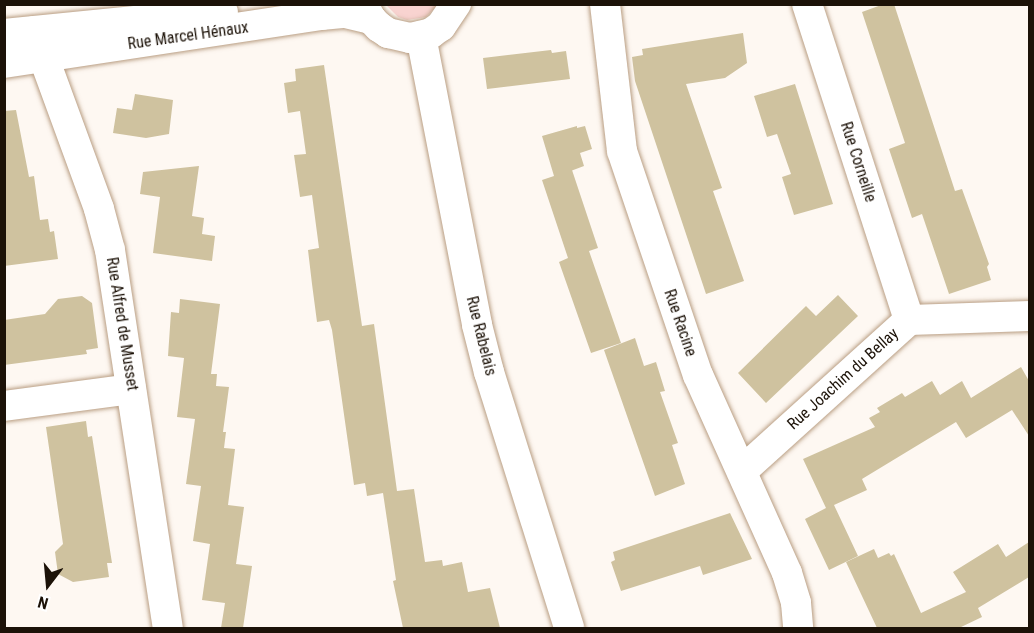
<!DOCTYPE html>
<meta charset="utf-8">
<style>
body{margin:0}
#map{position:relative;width:1034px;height:633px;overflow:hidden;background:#fef8f2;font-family:"Roboto Condensed",sans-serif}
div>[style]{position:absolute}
.green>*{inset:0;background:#f8d3d0}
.building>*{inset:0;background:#cfc29f}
.roads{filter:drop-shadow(0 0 2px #b99e83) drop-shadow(0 0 2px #b99e83)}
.minor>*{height:30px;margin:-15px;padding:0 15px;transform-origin:15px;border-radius:15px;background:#fff}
span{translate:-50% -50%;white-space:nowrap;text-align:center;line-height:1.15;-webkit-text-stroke:5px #fff;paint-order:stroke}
.street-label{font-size:16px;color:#1c1208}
.frame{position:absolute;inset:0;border:6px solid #1c1208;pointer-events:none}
.north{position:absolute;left:18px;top:555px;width:60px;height:60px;-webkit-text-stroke:4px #fff;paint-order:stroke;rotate:196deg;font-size:16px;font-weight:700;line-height:24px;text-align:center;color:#1c1208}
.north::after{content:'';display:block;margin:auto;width:21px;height:27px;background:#1c1208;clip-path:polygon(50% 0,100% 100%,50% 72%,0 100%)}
</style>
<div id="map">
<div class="green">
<div style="clip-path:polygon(386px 5px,438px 5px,426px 17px,407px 20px,398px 17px)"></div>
</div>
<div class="building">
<div style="clip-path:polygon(884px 4px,894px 4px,955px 191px,962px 189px,989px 264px,987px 267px,991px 280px,949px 294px,922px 214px,912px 218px,889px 149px,905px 143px,862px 12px)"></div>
<div style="clip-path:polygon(743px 33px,747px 63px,725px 78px,686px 84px,722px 188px,713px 191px,744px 281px,706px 294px,635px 81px,632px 57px,643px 55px,642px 49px)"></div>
<div style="clip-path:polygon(551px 50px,552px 53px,566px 51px,570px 79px,487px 89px,483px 58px)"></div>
<div style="clip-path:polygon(324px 65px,362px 326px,374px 324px,397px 491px,414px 489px,425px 562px,442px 560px,443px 566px,462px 562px,468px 592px,490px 588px,500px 628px,403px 628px,393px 581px,396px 580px,383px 493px,367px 496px,365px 483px,354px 485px,332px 330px,329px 320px,317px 322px,312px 284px,308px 250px,319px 248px,312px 195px,300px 197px,294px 155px,306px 154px,300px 111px,288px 113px,284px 83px,296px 81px,295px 69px)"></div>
<div style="clip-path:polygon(795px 84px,833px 204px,794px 215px,782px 177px,791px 174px,777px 134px,767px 137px,754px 96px)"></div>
<div style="clip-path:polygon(135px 94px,173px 100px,169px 134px,146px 138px,113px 133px,117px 108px,132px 110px)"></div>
<div style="clip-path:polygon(16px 110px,29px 177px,34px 176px,40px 220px,48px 219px,50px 232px,54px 231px,58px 259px,4px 266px,4px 111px)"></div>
<div style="clip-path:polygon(577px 126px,577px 128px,585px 126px,592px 149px,580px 153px,584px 166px,568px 172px,572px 170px,598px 248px,589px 251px,621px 343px,591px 353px,559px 262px,568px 258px,542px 180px,554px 176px,542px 136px)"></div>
<div style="clip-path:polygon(199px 166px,192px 216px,204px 218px,202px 234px,215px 236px,212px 261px,153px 253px,160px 197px,140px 194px,143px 172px)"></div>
<div style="clip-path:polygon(838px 295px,858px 316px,766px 403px,738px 373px,806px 306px,816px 316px)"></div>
<div style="clip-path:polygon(82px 296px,92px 303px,98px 348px,86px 350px,87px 354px,4px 365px,4px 320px,45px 314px,58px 299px)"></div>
<div style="clip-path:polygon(180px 299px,220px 304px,211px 374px,217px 374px,216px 386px,229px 387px,223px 432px,226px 432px,224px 448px,235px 449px,228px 505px,244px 507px,236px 564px,252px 566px,243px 628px,221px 628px,225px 603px,202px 600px,210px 544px,193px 541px,201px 486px,186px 484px,195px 419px,177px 417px,184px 358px,168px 356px,171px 312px,179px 313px)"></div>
<div style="clip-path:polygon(635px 338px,644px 366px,656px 362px,665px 391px,660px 392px,678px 443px,672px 445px,685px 484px,655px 496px,604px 350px)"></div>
<div style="clip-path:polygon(1021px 367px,1029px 381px,1029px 436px,1012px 410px,966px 438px,956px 422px,862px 479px,867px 490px,834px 505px,858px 556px,829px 570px,805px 519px,826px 508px,803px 459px,875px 427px,869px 418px,880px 412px,877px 408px,902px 393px,905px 397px,932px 381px,940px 395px,962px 381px,971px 398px)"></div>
<div style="clip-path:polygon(86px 421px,88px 437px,92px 436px,112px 563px,107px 563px,109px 577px,73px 582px,58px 574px,55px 552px,63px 544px,46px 427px)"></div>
<div style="clip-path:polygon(730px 513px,752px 559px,703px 575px,700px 566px,621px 591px,611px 562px,615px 560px,613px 552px)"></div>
<div style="clip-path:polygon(1029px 542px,1029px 577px,978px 608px,982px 617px,959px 628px,877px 628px,846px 562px,874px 549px,878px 558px,889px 553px,891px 556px,894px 554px,921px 613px,966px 592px,953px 572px,998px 544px,1006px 557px)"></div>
</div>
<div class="roads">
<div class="minor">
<div style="left:363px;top:4px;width:17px;rotate:62deg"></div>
<div style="left:371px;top:19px;width:11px;rotate:45deg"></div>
<div style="left:379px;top:27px;width:11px;rotate:34deg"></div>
<div style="left:388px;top:33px;width:23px;rotate:13deg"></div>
<div style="left:410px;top:38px;width:22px;rotate:-13deg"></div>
<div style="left:431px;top:33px;width:12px;rotate:-35deg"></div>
<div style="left:441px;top:26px;width:27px;rotate:-56deg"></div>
<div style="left:605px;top:4px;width:148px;rotate:83.4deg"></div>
<div style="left:622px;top:151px;width:237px;rotate:71.3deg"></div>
<div style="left:698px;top:375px;width:217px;rotate:65.8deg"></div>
<div style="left:787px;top:573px;width:31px;rotate:73deg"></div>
<div style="left:796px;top:603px;width:25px;rotate:85deg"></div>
<div style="left:807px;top:4px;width:332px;rotate:72.1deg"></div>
<div style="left:34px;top:31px;width:189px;rotate:69.9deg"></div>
<div style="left:99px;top:209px;width:42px;rotate:75deg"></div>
<div style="left:110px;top:250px;width:382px;rotate:81.3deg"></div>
<div style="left:4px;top:34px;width:220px;rotate:-5.7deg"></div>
<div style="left:421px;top:36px;width:294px;rotate:79deg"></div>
<div style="left:477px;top:325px;width:49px;rotate:75.7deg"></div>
<div style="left:489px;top:372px;width:268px;rotate:72.6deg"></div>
<div style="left:4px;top:63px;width:321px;rotate:-8.6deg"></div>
<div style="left:321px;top:15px;width:24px;rotate:-5deg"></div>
<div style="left:345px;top:13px;width:27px;rotate:13deg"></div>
<div style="left:4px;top:406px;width:128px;rotate:-7.6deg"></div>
<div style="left:742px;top:471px;width:225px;rotate:-42.1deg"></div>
<div style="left:909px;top:320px;width:121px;rotate:-1.9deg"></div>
</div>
</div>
<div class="street-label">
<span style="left:188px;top:36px;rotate:-8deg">Rue Marcel Hénaux</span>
<span style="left:858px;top:162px;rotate:72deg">Rue Corneille</span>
<span style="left:680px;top:323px;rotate:71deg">Rue Racine</span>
<span style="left:122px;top:324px;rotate:81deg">Rue Alfred de Musset</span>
<span style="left:481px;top:336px;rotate:76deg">Rue Rabelais</span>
<span style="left:843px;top:379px;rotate:-42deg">Rue Joachim du Bellay</span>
</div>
<div class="frame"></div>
<div class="north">N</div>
</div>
